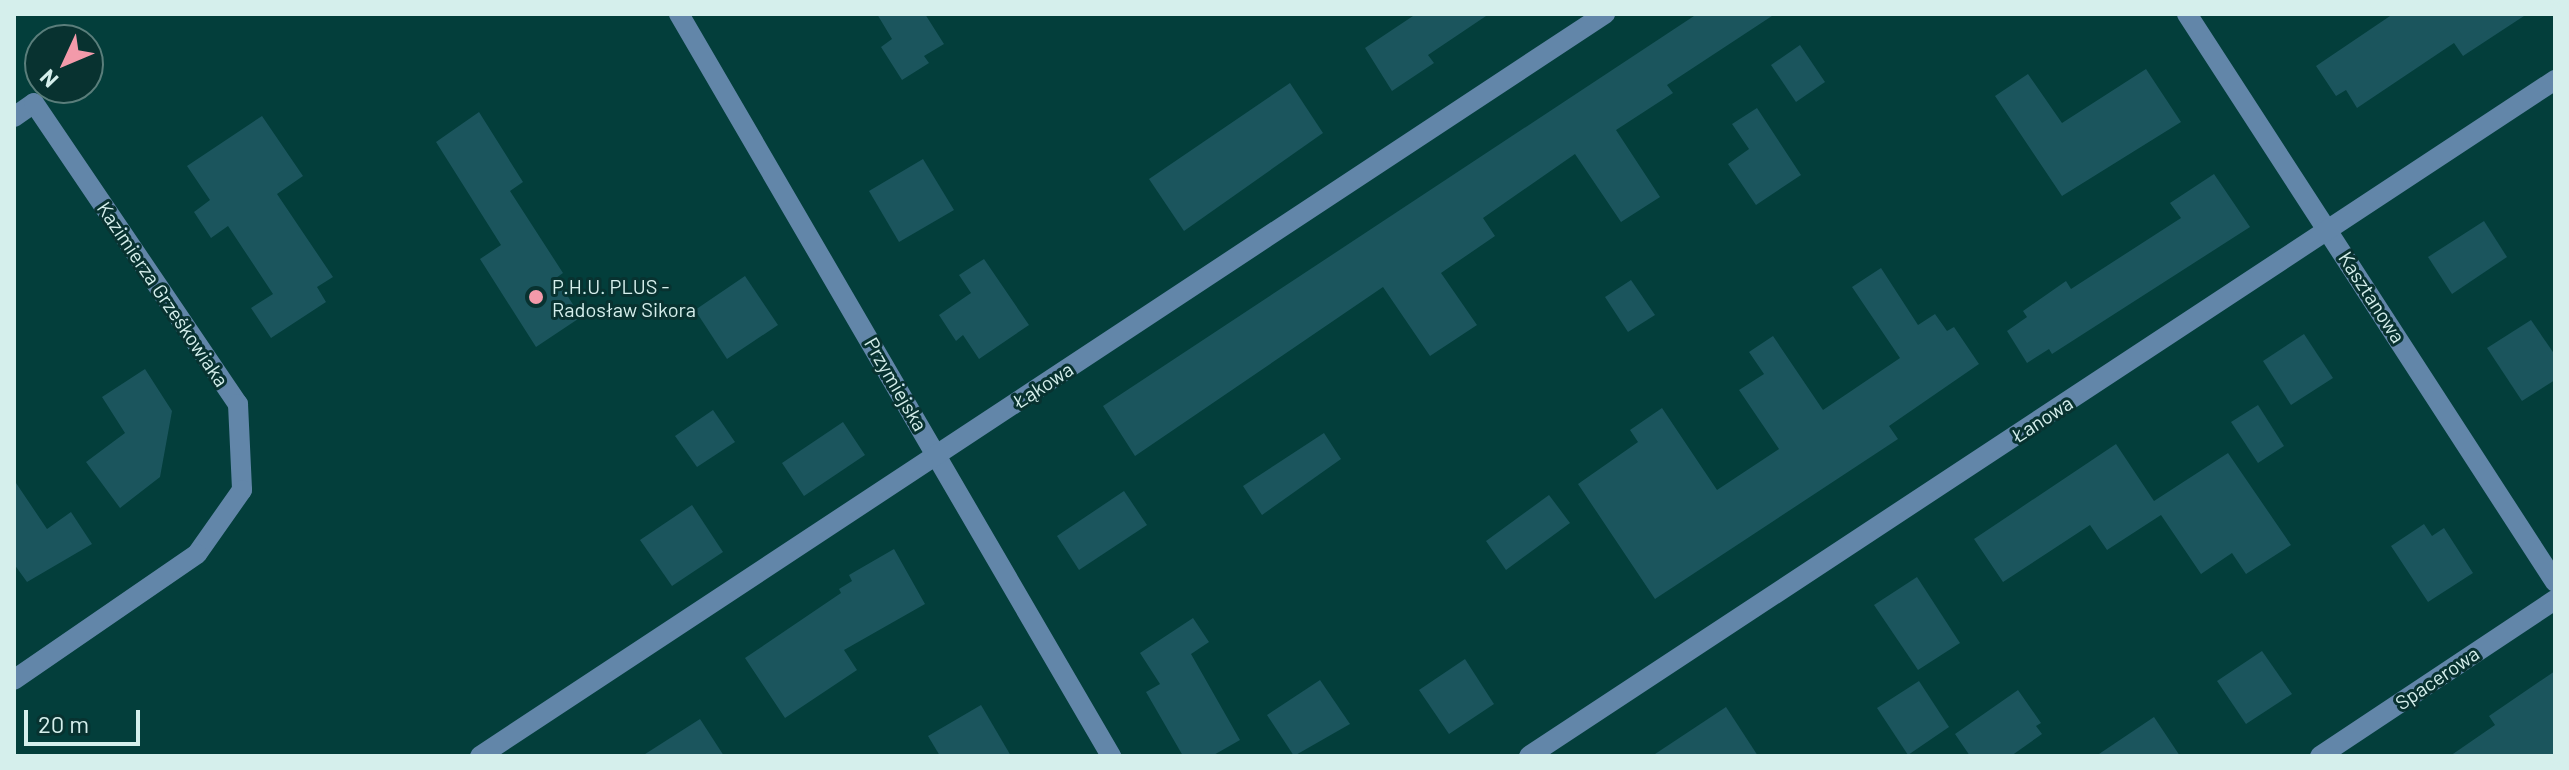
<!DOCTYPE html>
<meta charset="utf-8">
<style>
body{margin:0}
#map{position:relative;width:2569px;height:770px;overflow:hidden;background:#033e3b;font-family:Barlow,sans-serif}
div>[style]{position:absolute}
.building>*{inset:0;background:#1b555d}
.minor>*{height:20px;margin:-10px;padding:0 10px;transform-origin:10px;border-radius:10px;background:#6286a9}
.dots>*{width:22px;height:22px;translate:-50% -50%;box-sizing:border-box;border:4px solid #083230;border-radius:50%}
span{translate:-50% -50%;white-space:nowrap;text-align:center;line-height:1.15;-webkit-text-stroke:6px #083230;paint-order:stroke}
.poi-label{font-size:20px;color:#d5efec}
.left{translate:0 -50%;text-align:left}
.street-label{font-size:20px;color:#d5efec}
.frame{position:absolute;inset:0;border:16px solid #d5efec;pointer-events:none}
.north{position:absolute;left:24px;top:24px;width:80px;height:80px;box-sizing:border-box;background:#083230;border:2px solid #5a7e7b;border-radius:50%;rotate:226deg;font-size:22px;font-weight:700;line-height:32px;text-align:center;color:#d5efec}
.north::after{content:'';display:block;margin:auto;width:28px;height:36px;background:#f39aaa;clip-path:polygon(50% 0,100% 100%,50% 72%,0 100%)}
.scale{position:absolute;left:24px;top:710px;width:116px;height:36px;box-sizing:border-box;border:4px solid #d5efec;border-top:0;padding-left:10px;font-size:24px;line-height:28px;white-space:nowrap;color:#d5efec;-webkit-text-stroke:6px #083230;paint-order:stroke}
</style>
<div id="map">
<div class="building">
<div style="clip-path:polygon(877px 14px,925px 14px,944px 44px,924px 56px,929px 63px,902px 80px,881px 47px,892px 39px)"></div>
<div style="clip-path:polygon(1416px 14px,1489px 14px,1428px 55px,1434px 63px,1392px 91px,1365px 48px)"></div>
<div style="clip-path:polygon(1697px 14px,1775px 14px,1667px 85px,1673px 93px,1616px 130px,1660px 197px,1621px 222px,1575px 154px,1483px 218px,1495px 236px,1441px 273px,1477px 325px,1430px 356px,1383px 287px,1135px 456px,1103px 406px)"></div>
<div style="clip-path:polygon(2393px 14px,2527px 14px,2463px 56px,2454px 43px,2357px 108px,2346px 90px,2336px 96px,2316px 66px)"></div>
<div style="clip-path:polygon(1800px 45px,1825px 82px,1796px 102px,1771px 65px)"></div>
<div style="clip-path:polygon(2146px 69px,2181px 122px,2062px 196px,1995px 96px,2028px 74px,2062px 123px)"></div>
<div style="clip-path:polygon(1290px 83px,1323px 133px,1184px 231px,1149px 179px)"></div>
<div style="clip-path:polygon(1757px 108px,1801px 175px,1756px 205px,1728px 164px,1749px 149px,1732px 124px)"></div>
<div style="clip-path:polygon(479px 112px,523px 182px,510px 191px,563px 273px,556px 278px,581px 317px,536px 347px,480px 259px,501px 245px,436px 142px)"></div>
<div style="clip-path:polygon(262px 116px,303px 176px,277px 194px,333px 277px,317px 287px,326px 302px,271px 338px,251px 308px,273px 294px,228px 226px,211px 238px,194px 212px,210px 200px,187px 166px)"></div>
<div style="clip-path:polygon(923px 159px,954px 210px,899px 242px,869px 191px)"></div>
<div style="clip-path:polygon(2214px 174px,2250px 227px,2052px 354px,2049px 349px,2027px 363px,2007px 331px,2027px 317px,2023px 311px,2066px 281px,2071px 289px,2181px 218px,2170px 203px)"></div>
<div style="clip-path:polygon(2484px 221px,2507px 257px,2452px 294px,2428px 257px)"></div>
<div style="clip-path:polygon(984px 259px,1029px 325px,979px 359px,963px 335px,956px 341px,939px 315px,971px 293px,959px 275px)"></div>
<div style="clip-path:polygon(1881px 268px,1918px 325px,1935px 314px,1947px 331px,1954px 327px,1979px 364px,1889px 426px,1898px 439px,1655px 599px,1578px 484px,1638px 442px,1630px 430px,1662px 408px,1717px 490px,1779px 449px,1739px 390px,1764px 374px,1749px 352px,1773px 336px,1823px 410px,1900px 358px,1852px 287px)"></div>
<div style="clip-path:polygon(745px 276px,778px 325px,727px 359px,695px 310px)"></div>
<div style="clip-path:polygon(1631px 280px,1655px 315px,1628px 332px,1605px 297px)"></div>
<div style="clip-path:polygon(2531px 320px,2555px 355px,2555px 380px,2522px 401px,2487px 348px)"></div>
<div style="clip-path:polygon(2304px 334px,2333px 378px,2291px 405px,2263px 361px)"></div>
<div style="clip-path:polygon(145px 369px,172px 411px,160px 477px,120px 508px,86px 462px,125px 433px,102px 397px)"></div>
<div style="clip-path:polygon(2258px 405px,2284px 446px,2258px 463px,2231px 422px)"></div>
<div style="clip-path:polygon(713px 410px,735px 442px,697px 467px,675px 436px)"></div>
<div style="clip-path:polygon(843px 422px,865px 455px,804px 496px,782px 463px)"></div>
<div style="clip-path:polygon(1324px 433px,1341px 459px,1262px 515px,1243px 486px)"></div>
<div style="clip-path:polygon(2116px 444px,2154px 501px,2228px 453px,2291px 545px,2246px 574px,2232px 553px,2201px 574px,2161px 515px,2107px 550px,2090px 525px,2003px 582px,1974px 539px)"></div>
<div style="clip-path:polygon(14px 480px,47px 529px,71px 512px,92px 544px,27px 582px,14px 564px)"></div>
<div style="clip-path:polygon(1124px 491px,1147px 525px,1079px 570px,1057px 536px)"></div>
<div style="clip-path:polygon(1549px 495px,1570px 523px,1506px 570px,1486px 541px)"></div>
<div style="clip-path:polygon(692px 505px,723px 552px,672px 586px,640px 540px)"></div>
<div style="clip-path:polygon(2424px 524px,2432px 536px,2444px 528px,2473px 573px,2428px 602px,2391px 546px)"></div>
<div style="clip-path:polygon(894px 549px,925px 604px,844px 650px,857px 670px,785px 718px,745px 658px,841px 593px,839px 589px,852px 581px,849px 575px)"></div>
<div style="clip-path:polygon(1917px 577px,1960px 643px,1918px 670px,1874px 605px)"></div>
<div style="clip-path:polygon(1193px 618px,1209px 642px,1191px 654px,1240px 740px,1212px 756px,1183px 756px,1146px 692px,1160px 684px,1140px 653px)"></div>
<div style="clip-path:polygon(2262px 651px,2292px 694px,2246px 724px,2217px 681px)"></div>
<div style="clip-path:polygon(1465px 659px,1494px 704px,1449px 734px,1419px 690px)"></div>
<div style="clip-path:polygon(2555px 671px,2555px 756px,2450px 756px,2495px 725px,2489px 716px)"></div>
<div style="clip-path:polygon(1320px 680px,1350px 724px,1294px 756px,1267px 715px)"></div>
<div style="clip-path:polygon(1919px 681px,1949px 727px,1908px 755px,1877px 708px)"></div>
<div style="clip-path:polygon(2018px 690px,2041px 723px,2036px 726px,2042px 734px,2011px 756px,1970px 756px,1955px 734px)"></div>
<div style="clip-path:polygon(981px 705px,1011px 756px,940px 756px,928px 736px)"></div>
<div style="clip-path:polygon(1726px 707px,1758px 756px,1652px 756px)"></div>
<div style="clip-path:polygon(2154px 717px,2180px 756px,2096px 756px)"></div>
<div style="clip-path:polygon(700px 719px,724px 756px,642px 756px)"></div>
</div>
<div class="minor">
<div style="left:679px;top:14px;width:859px;rotate:59.79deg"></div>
<div style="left:2187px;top:14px;width:677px;rotate:57.06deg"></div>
<div style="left:14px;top:117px;width:24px;rotate:-35deg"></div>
<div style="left:34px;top:103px;width:364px;rotate:55.9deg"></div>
<div style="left:238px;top:404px;width:86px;rotate:87.3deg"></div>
<div style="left:242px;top:490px;width:78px;rotate:125.1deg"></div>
<div style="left:197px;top:554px;width:222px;rotate:145.5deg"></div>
<div style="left:480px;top:756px;width:1348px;rotate:-33.41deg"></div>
<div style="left:1529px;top:756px;width:1229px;rotate:-33.38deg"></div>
<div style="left:2320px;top:756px;width:282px;rotate:-33.6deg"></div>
</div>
<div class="dots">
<div style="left:536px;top:297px;background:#f39aaa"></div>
</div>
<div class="poi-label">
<span class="left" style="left:552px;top:298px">P.H.U. PLUS -<br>Radosław Sikora</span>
</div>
<div class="street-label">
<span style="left:163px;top:294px;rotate:56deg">Kazimierza Grześkowiaka</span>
<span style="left:2372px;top:297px;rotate:57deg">Kasztanowa</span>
<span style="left:896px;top:384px;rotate:60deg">Przymiejska</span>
<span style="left:1043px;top:385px;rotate:-33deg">Łąkowa</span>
<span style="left:2042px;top:419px;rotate:-33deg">Łanowa</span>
<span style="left:2437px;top:678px;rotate:-34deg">Spacerowa</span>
</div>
<div class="frame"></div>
<div class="north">N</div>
<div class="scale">20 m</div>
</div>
